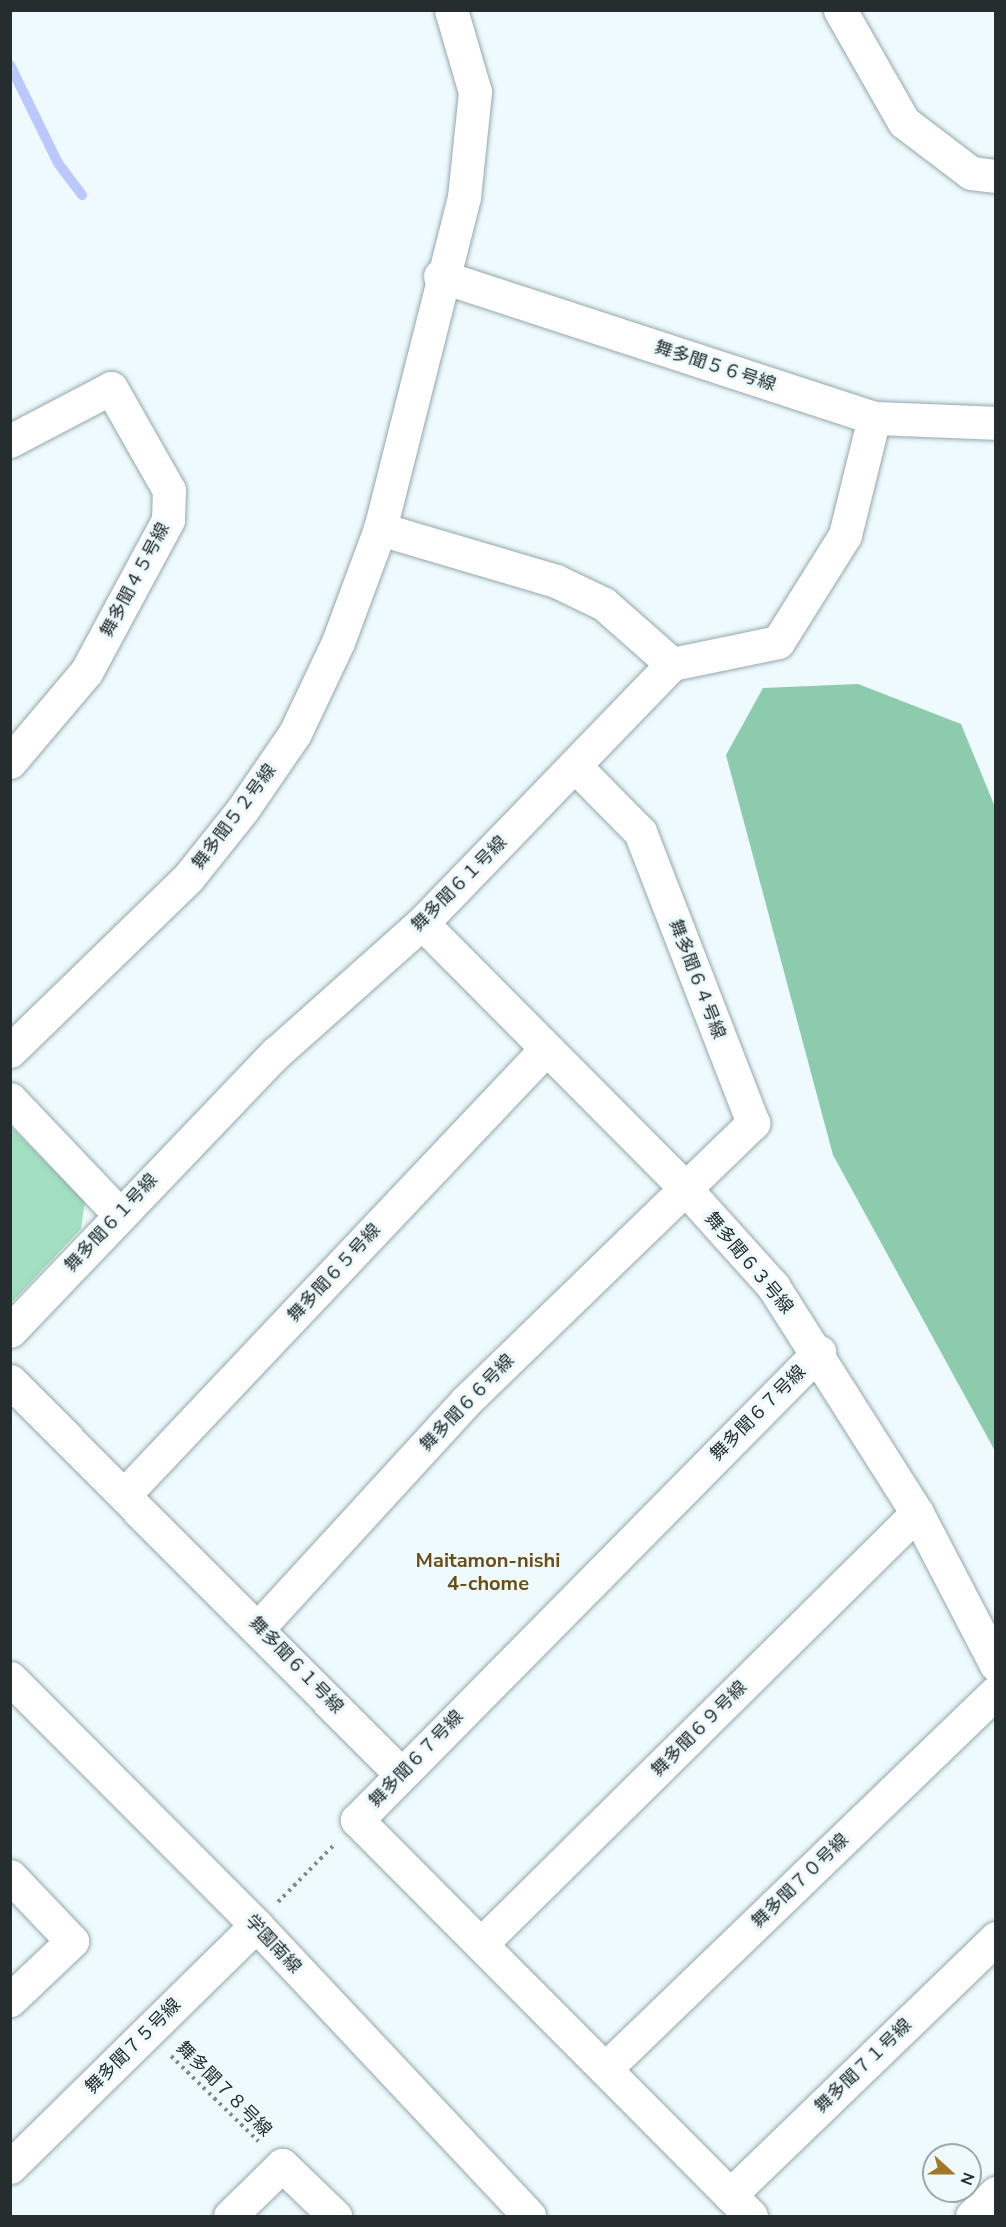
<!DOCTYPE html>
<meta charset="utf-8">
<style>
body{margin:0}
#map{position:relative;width:1006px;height:2227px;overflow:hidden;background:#eefafd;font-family:"Nunito Sans","Noto Sans JP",sans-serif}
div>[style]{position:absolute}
.green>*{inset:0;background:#a2dfc0}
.forest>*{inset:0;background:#8ccbac}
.stream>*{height:10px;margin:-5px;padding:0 5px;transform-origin:5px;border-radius:5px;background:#bac8fe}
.path>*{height:4px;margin-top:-2px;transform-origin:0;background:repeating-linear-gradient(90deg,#818b8d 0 3px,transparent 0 7.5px)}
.roads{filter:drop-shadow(0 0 2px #94a7ac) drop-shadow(0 0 2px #94a7ac)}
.street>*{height:33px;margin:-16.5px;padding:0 16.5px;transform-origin:16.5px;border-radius:16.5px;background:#fff}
.secondary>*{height:33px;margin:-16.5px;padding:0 16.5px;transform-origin:16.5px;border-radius:16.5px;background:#fff}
span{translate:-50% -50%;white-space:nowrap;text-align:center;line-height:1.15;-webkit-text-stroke:6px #eefafd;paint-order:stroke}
.street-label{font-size:18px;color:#252d2f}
.neighbourhood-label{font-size:20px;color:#6c4e17;font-weight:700}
.frame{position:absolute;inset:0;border:12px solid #252d2f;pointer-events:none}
.north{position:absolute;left:922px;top:2143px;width:60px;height:60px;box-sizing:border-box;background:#eefafd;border:2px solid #9ea8ab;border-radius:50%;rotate:111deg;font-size:16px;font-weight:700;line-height:24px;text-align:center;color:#252d2f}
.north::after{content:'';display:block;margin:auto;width:21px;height:27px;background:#a27728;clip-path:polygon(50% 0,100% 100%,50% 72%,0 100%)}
</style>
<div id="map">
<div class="green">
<div style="clip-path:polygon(10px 1126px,85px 1201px,81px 1229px,11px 1303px)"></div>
</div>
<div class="forest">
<div style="clip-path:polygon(858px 684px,961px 724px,995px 807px,995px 1451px,833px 1155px,726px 755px,763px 688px)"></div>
</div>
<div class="stream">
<div style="left:10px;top:65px;width:109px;rotate:63.9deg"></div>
<div style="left:58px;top:163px;width:40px;rotate:53deg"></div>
</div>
<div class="path">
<div style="left:278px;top:1902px;width:80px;rotate:-45.5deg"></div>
<div style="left:171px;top:2056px;width:122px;rotate:44.3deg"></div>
</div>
<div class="roads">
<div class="street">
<div style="left:840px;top:10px;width:129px;rotate:60.3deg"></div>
<div style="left:904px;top:122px;width:84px;rotate:37.3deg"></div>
<div style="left:971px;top:173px;width:25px;rotate:7deg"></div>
<div style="left:440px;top:276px;width:457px;rotate:18.1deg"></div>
<div style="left:874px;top:418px;width:122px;rotate:2.3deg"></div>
<div style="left:10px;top:441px;width:114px;rotate:-27.7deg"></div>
<div style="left:111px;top:388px;width:117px;rotate:60.4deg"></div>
<div style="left:169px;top:490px;width:30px;rotate:92deg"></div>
<div style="left:168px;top:520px;width:173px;rotate:118.3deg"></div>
<div style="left:86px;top:672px;width:118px;rotate:130.2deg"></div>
<div style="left:672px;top:664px;width:108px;rotate:-11.7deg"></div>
<div style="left:778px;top:642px;width:126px;rotate:-57.9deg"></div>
<div style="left:845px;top:535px;width:121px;rotate:-76.1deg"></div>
<div style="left:422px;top:923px;width:371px;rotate:45.2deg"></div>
<div style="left:683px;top:1186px;width:135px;rotate:48deg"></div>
<div style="left:773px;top:1286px;width:269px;rotate:57.6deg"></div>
<div style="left:917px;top:1513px;width:171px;rotate:62.5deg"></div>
<div style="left:10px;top:1099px;width:157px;rotate:46.5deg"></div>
<div style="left:10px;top:1331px;width:385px;rotate:-46.3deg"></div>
<div style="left:276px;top:1053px;width:195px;rotate:-41.7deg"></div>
<div style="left:422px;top:923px;width:360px;rotate:-46deg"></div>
<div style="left:672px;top:664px;width:91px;rotate:-138.6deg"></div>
<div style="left:604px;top:604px;width:53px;rotate:-154.4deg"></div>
<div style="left:556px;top:581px;width:184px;rotate:-163.5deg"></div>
<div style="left:380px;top:529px;width:342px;rotate:-75.8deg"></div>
<div style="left:464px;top:197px;width:106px;rotate:-84deg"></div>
<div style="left:475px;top:92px;width:85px;rotate:-106.3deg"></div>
<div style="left:10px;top:1381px;width:553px;rotate:45.15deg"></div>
<div style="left:124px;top:1495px;width:611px;rotate:-46.59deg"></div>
<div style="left:259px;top:1627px;width:306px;rotate:-47.5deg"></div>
<div style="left:466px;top:1401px;width:400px;rotate:-44.1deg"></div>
<div style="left:753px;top:1123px;width:312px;rotate:-111.2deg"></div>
<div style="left:640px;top:832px;width:91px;rotate:-134.6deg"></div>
<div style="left:10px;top:1876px;width:90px;rotate:46.4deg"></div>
<div style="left:72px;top:1941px;width:86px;rotate:136.4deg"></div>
<div style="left:481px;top:1944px;width:613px;rotate:-44.67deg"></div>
<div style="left:605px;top:2069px;width:543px;rotate:-43.96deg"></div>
<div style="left:730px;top:2195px;width:370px;rotate:-44deg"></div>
<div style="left:230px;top:2216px;width:73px;rotate:-44.4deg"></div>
<div style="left:282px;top:2165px;width:74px;rotate:43.9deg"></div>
<div style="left:751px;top:2216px;width:559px;rotate:-134.85deg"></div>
<div style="left:357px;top:1820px;width:658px;rotate:-45.37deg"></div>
<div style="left:972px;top:2216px;width:33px;rotate:-44deg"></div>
</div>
<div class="secondary">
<div style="left:10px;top:1051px;width:248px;rotate:-44.2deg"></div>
<div style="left:188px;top:878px;width:88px;rotate:-51.4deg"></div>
<div style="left:243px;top:809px;width:92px;rotate:-55.6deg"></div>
<div style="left:295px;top:733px;width:101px;rotate:-64.7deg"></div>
<div style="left:338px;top:642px;width:121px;rotate:-69.6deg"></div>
<div style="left:10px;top:1678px;width:349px;rotate:45.1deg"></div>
<div style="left:256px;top:1925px;width:399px;rotate:46.8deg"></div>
<div style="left:10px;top:2167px;width:345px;rotate:-44.5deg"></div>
</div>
</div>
<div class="street-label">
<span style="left:715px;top:366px;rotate:18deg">舞多聞５６号線</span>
<span style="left:135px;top:580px;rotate:-62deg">舞多聞４５号線</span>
<span style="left:234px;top:817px;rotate:-53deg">舞多聞５２号線</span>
<span style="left:459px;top:884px;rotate:-45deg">舞多聞６１号線</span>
<span style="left:697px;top:979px;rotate:69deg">舞多聞６４号線</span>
<span style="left:111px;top:1223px;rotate:-47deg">舞多聞６１号線</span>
<span style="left:749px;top:1263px;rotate:50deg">舞多聞６３号線</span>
<span style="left:334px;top:1273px;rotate:-47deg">舞多聞６５号線</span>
<span style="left:467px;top:1403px;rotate:-46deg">舞多聞６６号線</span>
<span style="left:758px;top:1413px;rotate:-45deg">舞多聞６７号線</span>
<span style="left:296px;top:1665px;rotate:46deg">舞多聞６１号線</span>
<span style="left:699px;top:1729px;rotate:-45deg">舞多聞６９号線</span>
<span style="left:416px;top:1759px;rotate:-46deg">舞多聞６７号線</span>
<span style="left:800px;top:1881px;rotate:-44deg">舞多聞７０号線</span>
<span style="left:273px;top:1944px;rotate:47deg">学園南線</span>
<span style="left:133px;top:2046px;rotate:-45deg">舞多聞７５号線</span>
<span style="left:863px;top:2066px;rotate:-44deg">舞多聞７１号線</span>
<span style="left:224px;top:2089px;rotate:45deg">舞多聞７８号線</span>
</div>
<div class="neighbourhood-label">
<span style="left:488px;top:1572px">Maitamon-nishi<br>4-chome</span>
</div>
<div class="frame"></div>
<div class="north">N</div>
</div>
